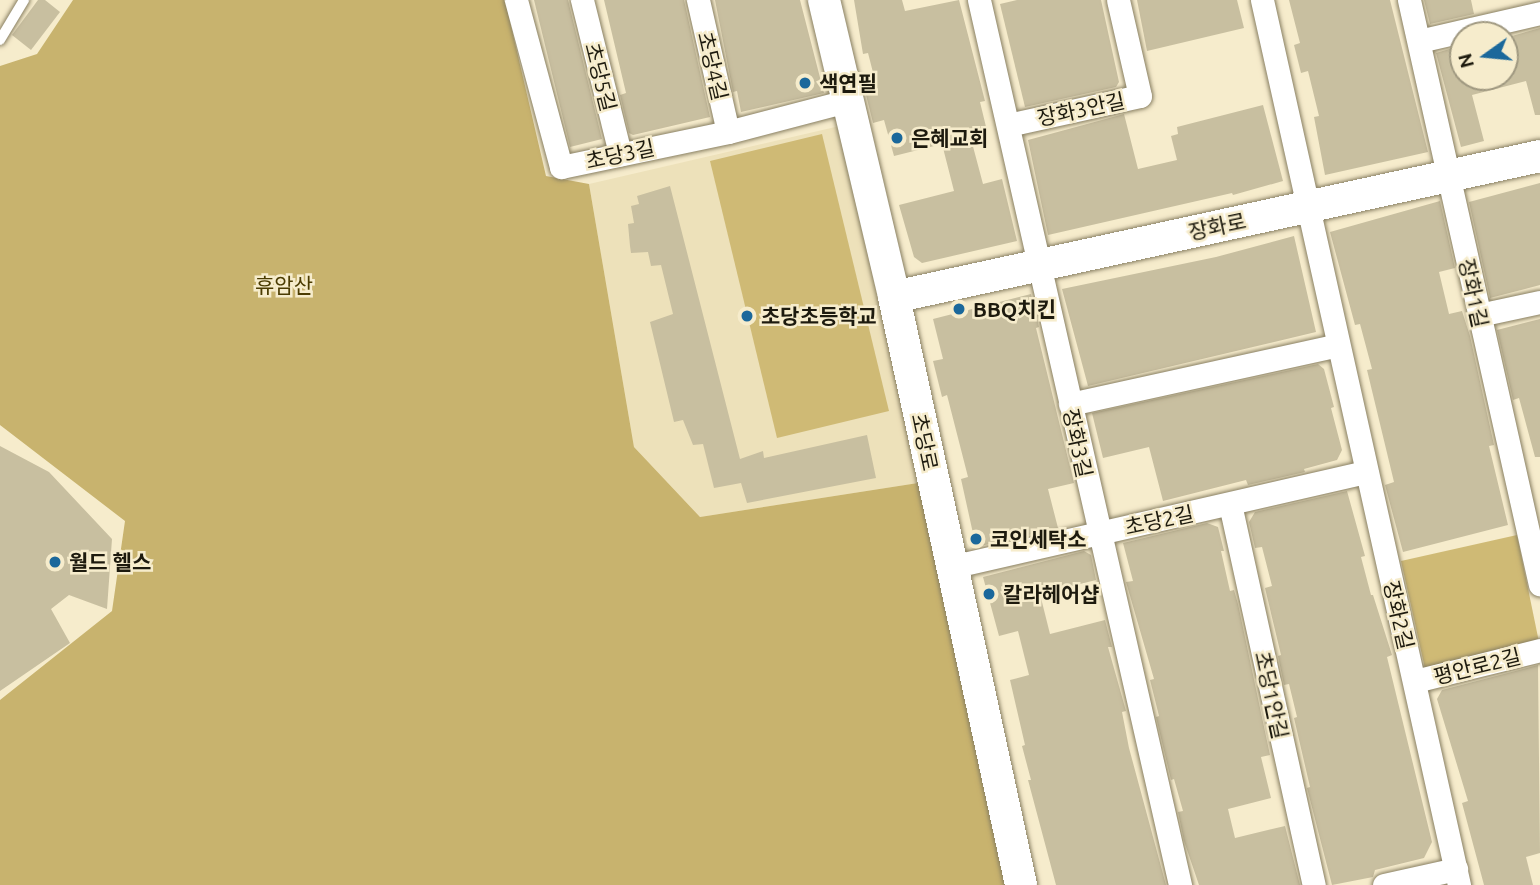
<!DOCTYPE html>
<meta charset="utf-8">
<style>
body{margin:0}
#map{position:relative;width:1540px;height:885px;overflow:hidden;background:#f6eccc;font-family:Ubuntu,"Noto Sans KR",sans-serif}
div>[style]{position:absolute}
.built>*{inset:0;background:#ede1ba}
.green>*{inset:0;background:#cfba75}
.forest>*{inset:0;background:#c8b36e}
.building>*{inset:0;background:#c8bfa0}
.roads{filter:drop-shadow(0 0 2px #887f62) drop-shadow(0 0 2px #887f62)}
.lane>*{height:10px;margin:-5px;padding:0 5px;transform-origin:5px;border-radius:5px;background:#fff}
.street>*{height:23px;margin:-11.5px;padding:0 11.5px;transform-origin:11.5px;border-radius:11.5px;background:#fff}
.secondary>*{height:32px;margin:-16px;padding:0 16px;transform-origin:16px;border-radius:16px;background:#fff}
.dots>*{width:19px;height:19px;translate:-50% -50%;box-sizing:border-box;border:4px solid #f6eccc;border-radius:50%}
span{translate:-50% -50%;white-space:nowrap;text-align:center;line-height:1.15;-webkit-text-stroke:5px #f6eccc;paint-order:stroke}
.street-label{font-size:21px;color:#1d1a0e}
.poi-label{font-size:21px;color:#1d1a0e;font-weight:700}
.left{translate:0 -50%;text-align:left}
.park-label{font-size:21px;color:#4b3c02}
.north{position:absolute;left:1449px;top:21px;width:70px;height:70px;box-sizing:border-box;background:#f6eccc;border:2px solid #9f9880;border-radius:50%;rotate:255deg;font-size:19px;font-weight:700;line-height:28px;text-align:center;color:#1d1a0e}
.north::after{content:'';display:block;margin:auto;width:24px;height:32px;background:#1b689b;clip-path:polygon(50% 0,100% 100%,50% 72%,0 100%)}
</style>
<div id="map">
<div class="built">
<div style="clip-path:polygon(844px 125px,918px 483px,700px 517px,634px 447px,589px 184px)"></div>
</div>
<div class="green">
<div style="clip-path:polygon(822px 134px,889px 411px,777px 438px,710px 161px)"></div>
<div style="clip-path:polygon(1517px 535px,1540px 647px,1426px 673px,1401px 561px)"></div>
</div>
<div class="forest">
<div style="clip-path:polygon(73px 0,505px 0,546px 176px,589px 184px,634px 447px,700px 517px,918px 483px,1014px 885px,0 885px,0 700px,112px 611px,125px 521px,0 425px,0 66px,37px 54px)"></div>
</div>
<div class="building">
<div style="clip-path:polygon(38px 0,45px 0,60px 12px,31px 50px,12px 35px)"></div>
<div style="clip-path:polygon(534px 0,568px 0,602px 139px,570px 147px)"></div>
<div style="clip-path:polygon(604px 0,684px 0,710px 117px,633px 135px,629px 133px,620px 95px,626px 93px)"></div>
<div style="clip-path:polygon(715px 0,800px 0,824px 93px,741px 112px,737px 91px,733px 92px)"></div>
<div style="clip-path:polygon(854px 0,902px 0,905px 11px,959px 0,985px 101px,980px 102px,988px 135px,971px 139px,983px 184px,1002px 179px,1017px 241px,922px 263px,914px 257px,899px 205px,954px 191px,942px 144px,894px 156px,884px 120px,873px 123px,866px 95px,878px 92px,868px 53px,863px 54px)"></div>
<div style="clip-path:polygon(1017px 0,1101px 0,1119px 82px,1116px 87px,1025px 107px,1000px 4px)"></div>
<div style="clip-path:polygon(1137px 0,1237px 0,1244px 28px,1147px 51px)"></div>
<div style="clip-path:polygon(1289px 0,1390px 0,1428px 152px,1325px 175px,1314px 117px,1319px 116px,1308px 71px,1301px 73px,1294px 45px,1300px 43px)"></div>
<div style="clip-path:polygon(1424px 0,1471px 0,1474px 14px,1430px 24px)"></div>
<div style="clip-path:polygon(1540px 28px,1540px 115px,1535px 115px,1526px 81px,1472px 95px,1484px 141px,1461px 147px,1436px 53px,1463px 45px,1463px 77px,1505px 77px,1505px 38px)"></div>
<div style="clip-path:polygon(1263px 105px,1283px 181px,1233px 195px,1232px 193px,1048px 235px,1028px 140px,1124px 114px,1138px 169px,1177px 160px,1171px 136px,1178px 134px,1177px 127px)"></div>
<div style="clip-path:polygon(1540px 183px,1540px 285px,1490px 298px,1469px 202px)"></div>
<div style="clip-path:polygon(670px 186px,740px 459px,763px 451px,764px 458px,867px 435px,876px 478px,747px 503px,741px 483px,714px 488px,703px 444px,693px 445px,683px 420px,674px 422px,650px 322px,673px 314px,661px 265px,651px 266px,648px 252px,631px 253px,630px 246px,628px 224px,634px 223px,631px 206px,639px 204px,637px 196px)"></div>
<div style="clip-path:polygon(1440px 201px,1455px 268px,1439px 272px,1449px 314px,1462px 311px,1470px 336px,1494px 445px,1489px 446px,1508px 525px,1403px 552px,1385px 485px,1394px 482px,1367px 370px,1372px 369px,1360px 324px,1355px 325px,1330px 232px)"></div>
<div style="clip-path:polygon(1294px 236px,1316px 332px,1088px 386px,1062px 289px,1216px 257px)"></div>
<div style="clip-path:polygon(1031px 294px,1039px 327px,1036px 328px,1074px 483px,1048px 489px,1058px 528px,976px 547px,961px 479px,968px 477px,947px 395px,942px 397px,933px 361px,943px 359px,933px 319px)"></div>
<div style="clip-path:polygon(1540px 319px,1540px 457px,1535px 457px,1519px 398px,1513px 400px,1497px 330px)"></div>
<div style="clip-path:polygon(1318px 364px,1324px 369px,1334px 407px,1331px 408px,1342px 450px,1337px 460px,1304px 469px,1305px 472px,1248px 485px,1246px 480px,1163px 501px,1149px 447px,1103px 458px,1092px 413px)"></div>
<div style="clip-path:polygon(0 446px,49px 472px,112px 539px,107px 609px,69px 595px,51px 609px,70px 643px,0 691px)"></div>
<div style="clip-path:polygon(1347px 491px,1365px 556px,1361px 557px,1371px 595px,1373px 595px,1392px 655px,1387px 657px,1432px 842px,1424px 858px,1375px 870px,1373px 877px,1332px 885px,1307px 788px,1310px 787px,1294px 718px,1297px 717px,1289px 684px,1284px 685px,1278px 656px,1281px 655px,1265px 588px,1272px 586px,1262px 547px,1255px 548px,1249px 522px,1255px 512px)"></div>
<div style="clip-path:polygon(1207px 523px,1218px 527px,1224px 551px,1221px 551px,1230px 591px,1234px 590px,1238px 604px,1270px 755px,1261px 757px,1271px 798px,1228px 809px,1235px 838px,1285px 826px,1300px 885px,1199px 885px,1184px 841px,1178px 812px,1183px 811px,1174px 779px,1171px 780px,1156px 717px,1159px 716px,1150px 680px,1154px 679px,1126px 582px,1133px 581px,1123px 543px)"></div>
<div style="clip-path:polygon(1084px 551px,1091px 555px,1096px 580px,1040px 594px,1050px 634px,1105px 620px,1112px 647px,1108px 647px,1126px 711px,1122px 712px,1129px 748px,1166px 885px,1056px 885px,1028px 780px,1031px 780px,1022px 746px,1025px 745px,1010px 680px,1029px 675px,1018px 631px,999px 636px,983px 577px)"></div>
<div style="clip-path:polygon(1538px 665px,1540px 853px,1526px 857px,1533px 885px,1484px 885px,1462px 803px,1468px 801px,1437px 699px,1442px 690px)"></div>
</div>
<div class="roads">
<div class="lane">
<div style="left:0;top:40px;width:47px;rotate:-59deg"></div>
</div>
<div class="street">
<div style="left:516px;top:0;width:173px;rotate:74.9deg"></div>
<div style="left:561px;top:167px;width:171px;rotate:-11.8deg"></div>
<div style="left:728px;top:132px;width:123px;rotate:-14.6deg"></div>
<div style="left:582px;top:0;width:159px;rotate:76.1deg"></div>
<div style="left:698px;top:0;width:135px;rotate:77.2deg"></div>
<div style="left:979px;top:0;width:908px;rotate:77.2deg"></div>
<div style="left:1262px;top:0;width:907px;rotate:77.45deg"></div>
<div style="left:1409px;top:0;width:599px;rotate:77.38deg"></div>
<div style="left:1419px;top:41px;width:124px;rotate:-13deg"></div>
<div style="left:1008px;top:125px;width:135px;rotate:-12.4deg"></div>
<div style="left:1140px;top:96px;width:98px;rotate:-102.9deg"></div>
<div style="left:1479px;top:315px;width:62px;rotate:-12deg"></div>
<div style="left:1070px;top:404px;width:274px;rotate:-12.4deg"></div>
<div style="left:1230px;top:504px;width:390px;rotate:77.6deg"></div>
<div style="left:951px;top:567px;width:426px;rotate:-12.9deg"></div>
<div style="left:1415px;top:681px;width:129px;rotate:-13.9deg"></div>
<div style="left:1384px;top:885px;width:74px;rotate:-12.5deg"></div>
</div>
<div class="secondary">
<div style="left:824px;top:0;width:305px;rotate:76.7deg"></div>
<div style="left:894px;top:297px;width:602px;rotate:77.81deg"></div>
<div style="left:894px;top:297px;width:661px;rotate:-12.31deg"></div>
</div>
</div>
<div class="dots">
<div style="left:805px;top:83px;background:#1b689b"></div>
<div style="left:897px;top:138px;background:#1b689b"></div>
<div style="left:959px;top:309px;background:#1b689b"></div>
<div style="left:747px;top:316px;background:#1b689b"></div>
<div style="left:976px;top:539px;background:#1b689b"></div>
<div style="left:55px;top:562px;background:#1b689b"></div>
<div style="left:989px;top:594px;background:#1b689b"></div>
</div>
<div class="street-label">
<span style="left:713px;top:66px;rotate:77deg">초당4길</span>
<span style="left:601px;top:77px;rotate:76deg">초당5길</span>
<span style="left:1081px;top:109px;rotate:-12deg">장화3안길</span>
<span style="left:620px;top:154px;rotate:-12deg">초당3길</span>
<span style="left:1217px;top:226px;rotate:-12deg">장화로</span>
<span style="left:1474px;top:293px;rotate:78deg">장화1길</span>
<span style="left:925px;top:442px;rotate:78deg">초당로</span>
<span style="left:1078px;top:443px;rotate:78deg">장화3길</span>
<span style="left:1159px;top:520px;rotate:-12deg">초당2길</span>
<span style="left:1399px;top:615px;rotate:77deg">장화2길</span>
<span style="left:1477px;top:666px;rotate:-14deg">평안로2길</span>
<span style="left:1272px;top:695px;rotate:78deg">초당1안길</span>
</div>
<div class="poi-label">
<span class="left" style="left:819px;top:83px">색연필</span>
<span class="left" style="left:911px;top:138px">은혜교회</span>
<span class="left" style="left:973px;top:309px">BBQ치킨</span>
<span class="left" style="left:761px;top:316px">초당초등학교</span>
<span class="left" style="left:990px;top:539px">코인세탁소</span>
<span class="left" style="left:69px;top:562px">월드 헬스</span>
<span class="left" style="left:1003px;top:594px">칼라헤어샵</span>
</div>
<div class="park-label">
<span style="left:284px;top:285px">휴암산</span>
</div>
<div class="north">N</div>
</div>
